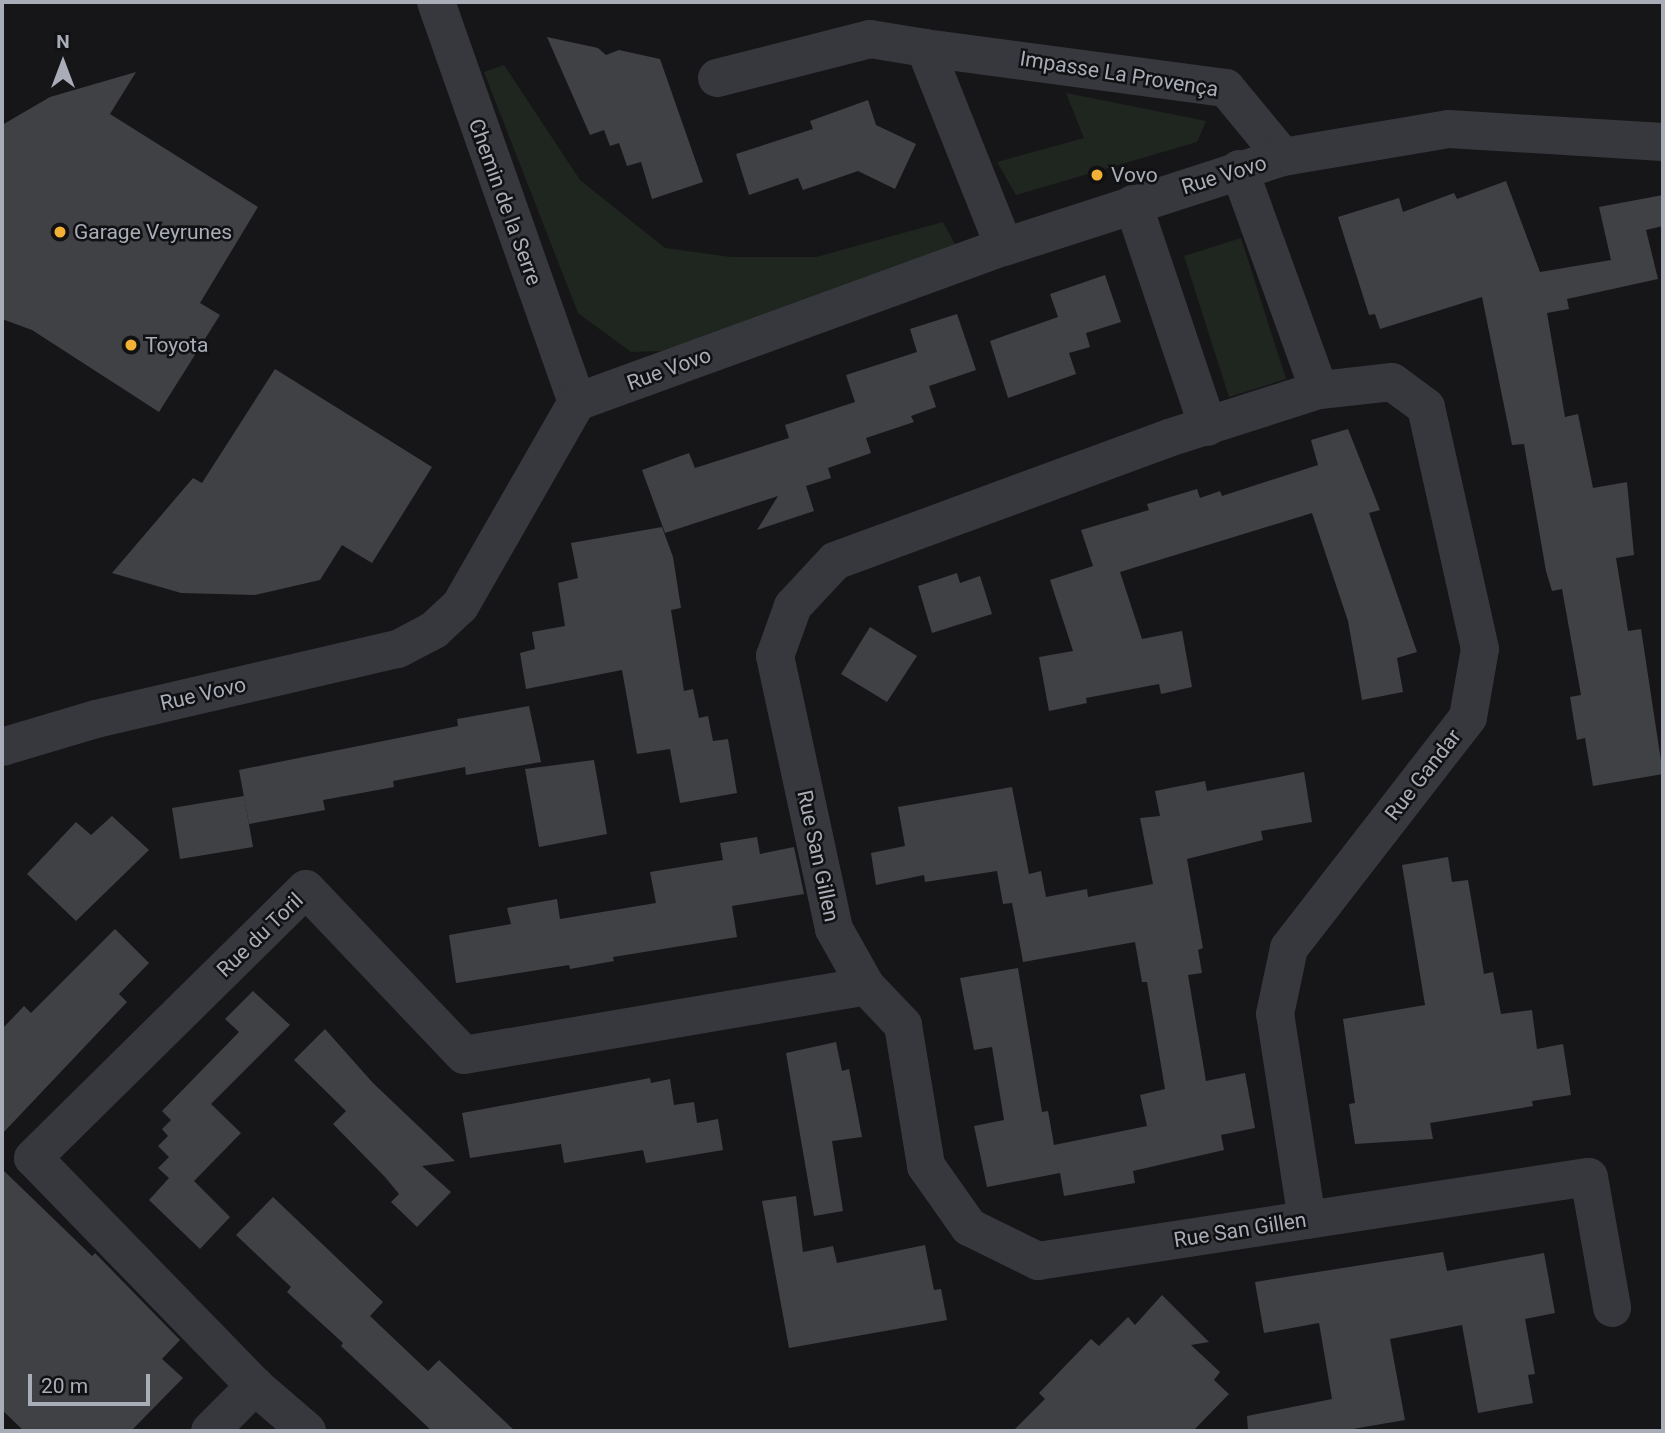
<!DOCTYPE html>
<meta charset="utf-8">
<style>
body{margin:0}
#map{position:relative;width:1665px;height:1433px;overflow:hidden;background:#161618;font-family:Roboto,sans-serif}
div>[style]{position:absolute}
.green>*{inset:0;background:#1e261f}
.building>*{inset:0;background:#404145}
.minor>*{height:38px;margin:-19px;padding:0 19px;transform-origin:19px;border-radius:19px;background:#37383d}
.dots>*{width:19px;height:19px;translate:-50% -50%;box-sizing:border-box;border:4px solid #111113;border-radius:50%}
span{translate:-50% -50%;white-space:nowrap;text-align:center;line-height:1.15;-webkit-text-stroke:5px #111113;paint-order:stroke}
.street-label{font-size:21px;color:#a8adb8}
.poi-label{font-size:21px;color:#a8adb8}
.left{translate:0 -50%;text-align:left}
.frame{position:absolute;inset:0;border:4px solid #a8adb8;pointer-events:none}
.north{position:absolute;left:28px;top:28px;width:70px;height:70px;-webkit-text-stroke:5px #111113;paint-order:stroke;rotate:0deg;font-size:19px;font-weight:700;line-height:28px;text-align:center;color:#a8adb8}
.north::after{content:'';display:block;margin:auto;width:24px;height:32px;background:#a8adb8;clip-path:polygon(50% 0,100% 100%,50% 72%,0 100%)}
.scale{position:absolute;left:28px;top:1374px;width:122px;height:32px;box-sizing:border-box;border:4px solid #a8adb8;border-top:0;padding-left:9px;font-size:21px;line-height:24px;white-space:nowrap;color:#a8adb8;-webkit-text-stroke:5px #111113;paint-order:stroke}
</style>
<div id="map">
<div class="green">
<div style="clip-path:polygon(504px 65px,580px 180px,665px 248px,731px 257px,816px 257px,943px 222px,956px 246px,685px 350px,631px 352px,578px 313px,484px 72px)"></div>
<div style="clip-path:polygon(1066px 93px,1206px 121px,1197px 142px,1016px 195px,997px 162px,1084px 138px)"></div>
<div style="clip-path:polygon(1241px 238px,1286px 379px,1229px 397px,1184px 256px)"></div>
</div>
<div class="building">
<div style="clip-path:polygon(547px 37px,598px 48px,606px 55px,619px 50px,660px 59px,703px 182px,652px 199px,641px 162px,627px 166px,619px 143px,610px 146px,604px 130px,590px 135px)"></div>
<div style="clip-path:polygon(136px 72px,110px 114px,258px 207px,200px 303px,220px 315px,159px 412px,32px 330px,2px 319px,2px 125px,50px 97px)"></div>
<div style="clip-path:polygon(868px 100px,876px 125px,916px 144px,895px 189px,858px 171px,803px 190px,798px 178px,749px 195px,736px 154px,813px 129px,810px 121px)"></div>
<div style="clip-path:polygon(1506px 181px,1540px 272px,1611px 260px,1599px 207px,1663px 195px,1663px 226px,1646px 230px,1658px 279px,1567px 299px,1569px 309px,1547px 313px,1565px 417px,1578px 414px,1593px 488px,1627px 482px,1634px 555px,1616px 558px,1628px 631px,1641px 629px,1663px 774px,1593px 786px,1585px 738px,1577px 740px,1570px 697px,1581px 695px,1562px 589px,1552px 591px,1546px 571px,1524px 444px,1512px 445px,1482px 297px,1380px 329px,1375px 314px,1369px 315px,1338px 217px,1399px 198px,1403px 212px,1454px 193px,1457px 199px)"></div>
<div style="clip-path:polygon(1105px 275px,1121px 322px,1086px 333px,1090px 347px,1069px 353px,1076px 374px,1008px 398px,990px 341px,1058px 317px,1050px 294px)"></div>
<div style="clip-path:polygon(957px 314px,976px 370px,929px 386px,936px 407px,911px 416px,914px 422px,866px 438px,871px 453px,828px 468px,831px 478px,806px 486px,814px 511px,757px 530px,778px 496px,665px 533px,642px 470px,689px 453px,695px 468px,789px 438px,785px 425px,855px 402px,846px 375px,917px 352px,910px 329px)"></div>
<div style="clip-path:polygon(275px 369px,432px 467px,372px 563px,342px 545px,320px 580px,255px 595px,181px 593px,112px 573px,193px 478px,202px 483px)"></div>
<div style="clip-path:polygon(1348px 429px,1380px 510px,1369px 513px,1417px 652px,1397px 658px,1403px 692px,1362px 700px,1348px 621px,1312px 513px,1120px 572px,1142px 639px,1182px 631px,1192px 687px,1161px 694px,1159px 684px,1086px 698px,1087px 703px,1049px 711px,1039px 657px,1073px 651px,1050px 580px,1093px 566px,1081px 530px,1149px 510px,1147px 504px,1197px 489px,1200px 498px,1220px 491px,1222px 496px,1318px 465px,1311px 440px)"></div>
<div style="clip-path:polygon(662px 527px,673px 557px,681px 608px,671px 610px,684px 691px,693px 689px,699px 718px,708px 716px,713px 741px,728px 739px,737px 793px,680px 803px,670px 749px,637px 754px,622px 670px,526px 689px,520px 653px,535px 649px,532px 632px,565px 626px,558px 583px,578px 578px,571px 543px)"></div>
<div style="clip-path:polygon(957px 573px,960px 583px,980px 576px,992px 614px,932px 633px,918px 586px)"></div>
<div style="clip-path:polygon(870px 627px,917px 656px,887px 702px,841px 674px)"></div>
<div style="clip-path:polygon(529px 706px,541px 762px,466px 775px,465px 767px,393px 781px,394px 787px,323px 800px,325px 810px,249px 824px,239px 770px,458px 726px,457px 719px)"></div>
<div style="clip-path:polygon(594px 760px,607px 834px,539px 847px,525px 769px)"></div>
<div style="clip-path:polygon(1304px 772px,1312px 822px,1261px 831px,1263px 840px,1187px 859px,1203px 948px,1198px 950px,1202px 973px,1188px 975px,1206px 1081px,1245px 1073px,1255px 1128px,1221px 1135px,1224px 1150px,1133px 1171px,1135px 1183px,1064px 1196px,1060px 1173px,987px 1187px,974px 1126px,1004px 1120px,992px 1047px,974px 1050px,960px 978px,1018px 968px,1042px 1112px,1048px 1111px,1054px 1145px,1147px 1126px,1140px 1095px,1165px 1089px,1147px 982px,1142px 982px,1135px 942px,1023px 962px,1012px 903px,1003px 904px,997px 871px,925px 882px,924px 875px,876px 885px,871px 853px,905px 846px,898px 807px,1012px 787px,1029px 874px,1041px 871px,1046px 897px,1087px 889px,1088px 897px,1153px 884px,1140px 818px,1160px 816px,1155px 791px,1205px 781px,1207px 791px)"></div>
<div style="clip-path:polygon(244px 796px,253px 847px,180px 859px,172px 808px)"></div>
<div style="clip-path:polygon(112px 816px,149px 850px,76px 921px,27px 874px,76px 822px,91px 835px)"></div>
<div style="clip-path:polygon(757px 837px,760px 854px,794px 847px,804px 894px,732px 906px,737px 937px,613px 957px,614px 961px,570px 969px,569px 965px,456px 983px,449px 935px,511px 924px,507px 908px,557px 899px,560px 919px,656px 903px,650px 872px,723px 860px,720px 843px)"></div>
<div style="clip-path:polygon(1448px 857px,1452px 882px,1468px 880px,1484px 974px,1493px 972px,1501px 1014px,1532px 1010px,1537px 1049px,1563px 1044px,1571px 1095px,1532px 1101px,1533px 1106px,1430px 1123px,1433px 1139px,1355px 1144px,1349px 1104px,1355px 1103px,1343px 1019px,1425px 1005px,1402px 865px)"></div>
<div style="clip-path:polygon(115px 929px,149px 963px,119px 994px,127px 1002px,2px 1134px,2px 1029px,24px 1006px,31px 1013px)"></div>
<div style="clip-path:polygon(253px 991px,290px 1025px,211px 1104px,241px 1133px,194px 1181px,230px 1217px,200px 1249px,149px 1200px,169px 1178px,158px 1168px,169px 1157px,158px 1146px,168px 1136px,162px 1129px,171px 1120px,162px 1111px,239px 1032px,225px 1019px)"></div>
<div style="clip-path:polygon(325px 1029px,373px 1083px,455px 1161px,422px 1166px,451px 1192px,417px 1227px,391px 1202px,399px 1194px,385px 1177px,333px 1124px,346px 1111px,294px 1060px)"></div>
<div style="clip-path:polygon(836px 1042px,842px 1071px,849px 1069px,862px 1137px,832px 1141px,843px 1211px,814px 1216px,786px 1053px)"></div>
<div style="clip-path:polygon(650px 1078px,651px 1083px,670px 1079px,674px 1105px,694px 1102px,697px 1123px,718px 1119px,723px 1150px,646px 1163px,643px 1150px,564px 1163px,561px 1144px,470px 1158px,462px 1113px)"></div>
<div style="clip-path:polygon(2px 1169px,92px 1256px,95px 1253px,180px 1340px,162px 1359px,183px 1378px,131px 1431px,24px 1431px,2px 1410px)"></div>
<div style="clip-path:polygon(796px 1196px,803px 1252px,833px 1246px,837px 1263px,925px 1245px,934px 1290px,941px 1289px,947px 1320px,789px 1348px,762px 1201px)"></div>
<div style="clip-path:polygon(273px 1197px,383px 1302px,370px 1316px,428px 1371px,439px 1360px,515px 1431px,432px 1431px,341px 1346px,343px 1343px,287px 1292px,291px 1287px,236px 1235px)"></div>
<div style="clip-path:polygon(1443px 1252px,1447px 1271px,1544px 1253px,1555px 1313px,1525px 1319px,1535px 1374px,1528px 1375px,1533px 1403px,1478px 1413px,1462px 1325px,1390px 1339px,1405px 1420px,1341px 1431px,1248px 1431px,1247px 1416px,1332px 1399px,1319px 1323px,1264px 1333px,1255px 1282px)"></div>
<div style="clip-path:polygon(1162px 1295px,1209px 1342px,1191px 1345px,1220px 1372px,1214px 1380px,1229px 1394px,1193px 1431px,1013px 1431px,1045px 1399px,1039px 1393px,1091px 1339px,1099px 1346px,1128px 1317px,1135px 1325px)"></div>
</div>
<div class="minor">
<div style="left:436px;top:2px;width:424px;rotate:70.6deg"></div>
<div style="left:925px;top:48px;width:304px;rotate:7.6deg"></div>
<div style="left:1226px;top:88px;width:89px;rotate:50.4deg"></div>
<div style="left:717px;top:78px;width:158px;rotate:-14.3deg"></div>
<div style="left:870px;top:39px;width:56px;rotate:9.3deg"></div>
<div style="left:925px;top:48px;width:214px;rotate:68.3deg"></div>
<div style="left:1239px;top:169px;width:235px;rotate:70.1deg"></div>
<div style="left:1133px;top:204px;width:235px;rotate:71.4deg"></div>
<div style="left:2px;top:747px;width:98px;rotate:-16.6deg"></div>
<div style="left:96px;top:719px;width:310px;rotate:-13.1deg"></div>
<div style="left:398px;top:649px;width:41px;rotate:-27.8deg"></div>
<div style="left:434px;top:630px;width:35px;rotate:-43deg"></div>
<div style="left:460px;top:606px;width:235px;rotate:-60.2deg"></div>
<div style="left:577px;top:402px;width:454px;rotate:-20deg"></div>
<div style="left:1004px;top:247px;width:293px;rotate:-17.9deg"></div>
<div style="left:1283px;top:157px;width:168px;rotate:-9.6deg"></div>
<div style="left:1449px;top:129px;width:214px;rotate:3.5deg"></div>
<div style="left:1307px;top:1220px;width:208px;rotate:-98.8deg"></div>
<div style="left:1275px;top:1014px;width:67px;rotate:-78deg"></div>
<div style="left:1289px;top:948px;width:292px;rotate:-52.2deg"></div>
<div style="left:1468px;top:717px;width:69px;rotate:-80deg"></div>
<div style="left:1480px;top:649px;width:248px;rotate:-102.6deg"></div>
<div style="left:1426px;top:407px;width:42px;rotate:-143.7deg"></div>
<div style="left:1392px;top:382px;width:73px;rotate:173.7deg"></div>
<div style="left:1319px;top:390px;width:157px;rotate:162.3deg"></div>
<div style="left:1169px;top:438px;width:356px;rotate:159.8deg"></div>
<div style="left:835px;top:561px;width:62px;rotate:133deg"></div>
<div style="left:793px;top:606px;width:53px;rotate:109.8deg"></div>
<div style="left:775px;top:656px;width:279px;rotate:77.8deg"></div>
<div style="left:834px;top:929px;width:65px;rotate:60.7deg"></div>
<div style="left:866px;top:986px;width:54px;rotate:46.5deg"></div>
<div style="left:903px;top:1025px;width:143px;rotate:80.7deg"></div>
<div style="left:926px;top:1166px;width:75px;rotate:54.8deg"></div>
<div style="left:969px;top:1227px;width:77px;rotate:26.2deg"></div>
<div style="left:1038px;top:1261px;width:272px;rotate:-8.7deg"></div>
<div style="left:1307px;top:1220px;width:285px;rotate:-8.7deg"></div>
<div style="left:1589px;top:1177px;width:133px;rotate:80deg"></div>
<div style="left:255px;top:1386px;width:69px;rotate:40.9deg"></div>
<div style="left:210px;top:1431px;width:64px;rotate:-45deg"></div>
<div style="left:255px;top:1386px;width:318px;rotate:-134.2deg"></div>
<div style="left:33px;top:1158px;width:383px;rotate:-44.6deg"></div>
<div style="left:306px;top:889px;width:229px;rotate:46.4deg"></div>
<div style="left:464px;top:1055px;width:408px;rotate:-9.7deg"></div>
</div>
<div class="dots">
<div style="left:1097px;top:175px;background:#f2b134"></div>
<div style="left:60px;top:232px;background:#f2b134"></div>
<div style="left:131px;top:345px;background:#f2b134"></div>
</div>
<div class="street-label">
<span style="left:1119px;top:74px;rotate:9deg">Impasse La Provença</span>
<span style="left:1224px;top:175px;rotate:-17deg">Rue Vovo</span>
<span style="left:505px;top:202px;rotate:70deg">Chemin de la Serre</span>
<span style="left:669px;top:369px;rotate:-20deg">Rue Vovo</span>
<span style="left:203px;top:694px;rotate:-13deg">Rue Vovo</span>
<span style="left:1423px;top:775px;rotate:-52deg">Rue Gandar</span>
<span style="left:818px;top:856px;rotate:78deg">Rue San Gillen</span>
<span style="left:260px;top:935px;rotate:-44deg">Rue du Toril</span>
<span style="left:1240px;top:1230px;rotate:-9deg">Rue San Gillen</span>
</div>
<div class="poi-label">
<span class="left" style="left:1111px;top:175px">Vovo</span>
<span class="left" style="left:74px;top:232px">Garage Veyrunes</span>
<span class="left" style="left:145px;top:345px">Toyota</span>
</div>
<div class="frame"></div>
<div class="north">N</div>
<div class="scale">20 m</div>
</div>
